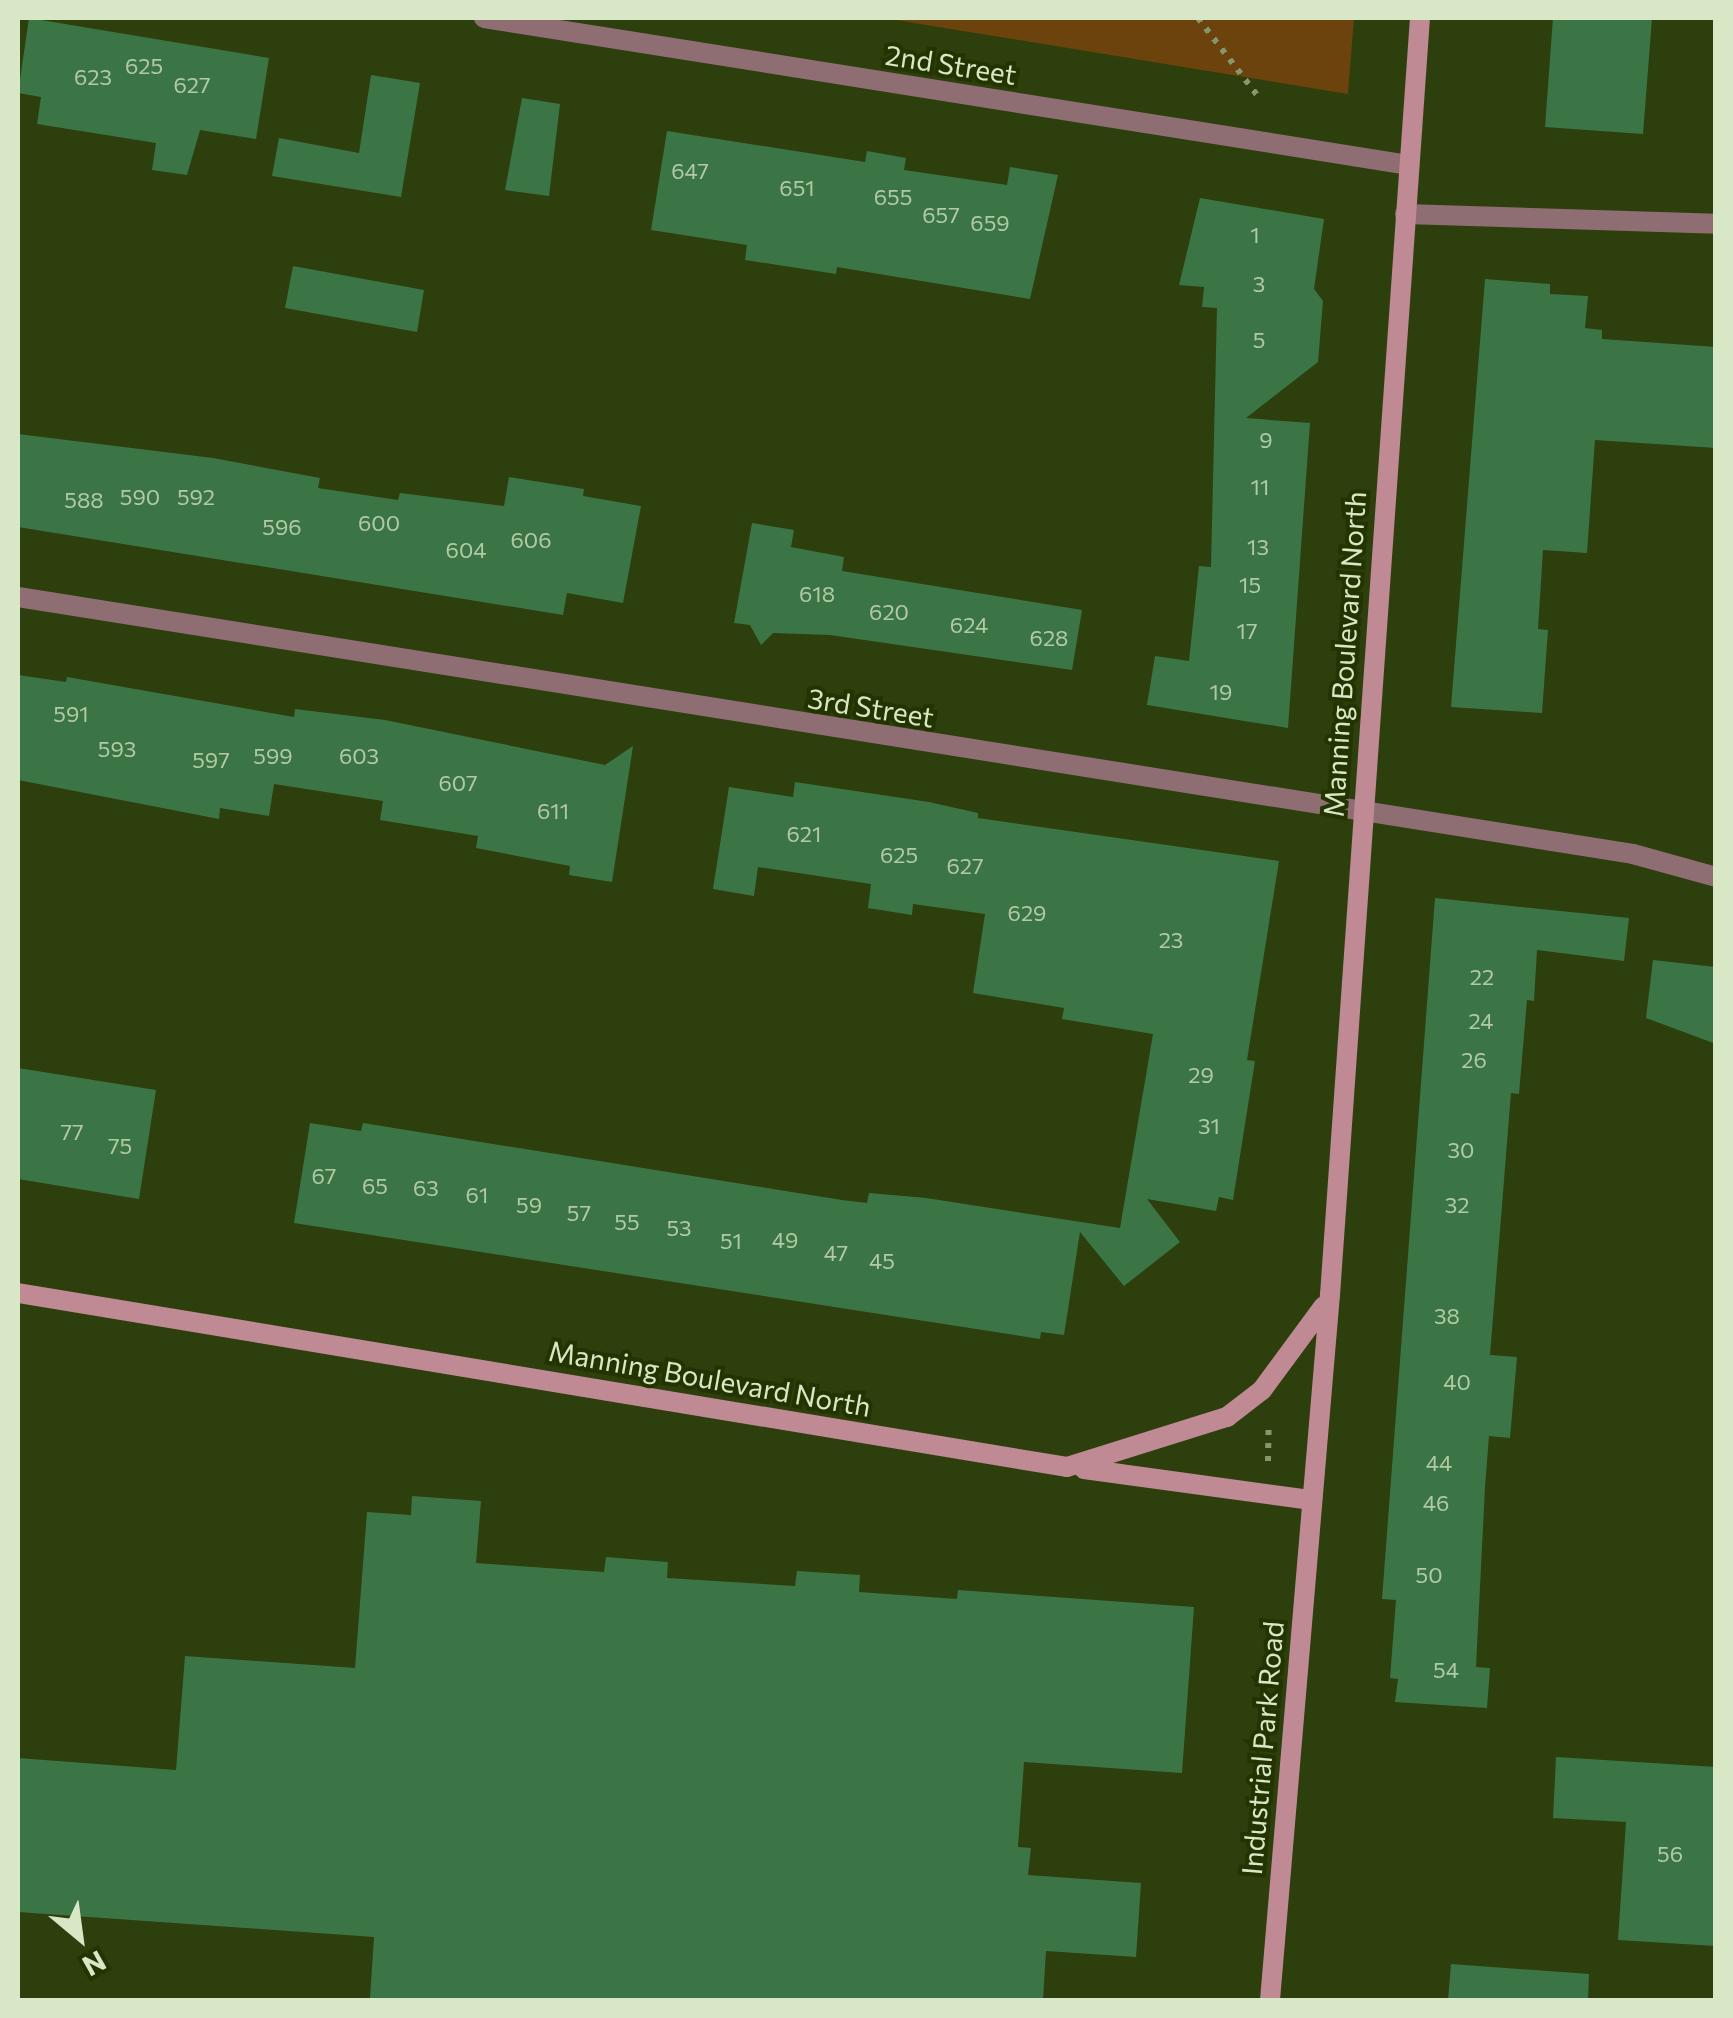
<!DOCTYPE html>
<style>
body{margin:0}
#map{position:relative;width:1733px;height:2018px;overflow:hidden;background:#2d3f0d;font-family:Commissioner,sans-serif}
div>[style]{position:absolute}
.green>*{inset:0;background:#6c430d}
.building>*{inset:0;background:#3c7545}
.path>*{height:6px;margin-top:-3px;transform-origin:0;background:repeating-linear-gradient(90deg,#86976d 0 5px,transparent 0 13px)}
.lane>*{height:20px;margin:-10px;padding:0 10px;transform-origin:10px;border-radius:10px;background:#8e6d73}
.street>*{height:20px;margin:-10px;padding:0 10px;transform-origin:10px;border-radius:10px;background:#8e6d73}
.secondary>*{height:20px;margin:-10px;padding:0 10px;transform-origin:10px;border-radius:10px;background:#bf8a93}
span{translate:-50% -50%;white-space:nowrap;text-align:center;line-height:1.15;-webkit-text-stroke:8px #233401;paint-order:stroke}
.number-label{font-size:22px;color:#b1caa5}
.number-label span{-webkit-text-stroke-width:0}
.street-label{font-size:28px;color:#d8e7c5}
.frame{position:absolute;inset:0;border:20px solid #d8e7c5;pointer-events:none}
.north{position:absolute;left:30px;top:1888px;width:100px;height:100px;-webkit-text-stroke:8px #233401;paint-order:stroke;rotate:151deg;font-size:28px;font-weight:700;line-height:40px;text-align:center;color:#d8e7c5}
.north::after{content:'';display:block;margin:auto;width:35px;height:45px;background:#d8e7c5;clip-path:polygon(50% 0,100% 100%,50% 72%,0 100%)}
</style>
<div id="map">
<div class="green">
<div style="clip-path:polygon(884px 18px,1354px 18px,1348px 94px)"></div>
</div>
<div class="building">
<div style="clip-path:polygon(29px 18px,269px 58px,256px 139px,200px 130px,187px 175px,152px 170px,156px 143px,37px 124px,41px 97px,18px 93px)"></div>
<div style="clip-path:polygon(1553px 18px,1652px 18px,1643px 134px,1545px 127px)"></div>
<div style="clip-path:polygon(371px 75px,420px 83px,401px 197px,272px 176px,279px 138px,359px 153px)"></div>
<div style="clip-path:polygon(522px 98px,560px 104px,549px 196px,505px 190px)"></div>
<div style="clip-path:polygon(667px 131px,865px 162px,867px 151px,906px 158px,904px 170px,1007px 185px,1010px 167px,1058px 175px,1030px 299px,837px 267px,836px 274px,745px 260px,747px 245px,651px 230px)"></div>
<div style="clip-path:polygon(1200px 198px,1324px 219px,1314px 289px,1323px 301px,1318px 362px,1246px 418px,1310px 423px,1288px 728px,1147px 705px,1155px 656px,1189px 661px,1199px 566px,1211px 567px,1217px 308px,1202px 307px,1204px 287px,1179px 285px)"></div>
<div style="clip-path:polygon(293px 266px,424px 290px,417px 332px,285px 308px)"></div>
<div style="clip-path:polygon(1485px 279px,1550px 284px,1550px 294px,1588px 296px,1585px 328px,1602px 330px,1602px 339px,1716px 347px,1716px 448px,1595px 440px,1587px 553px,1543px 550px,1538px 629px,1548px 630px,1542px 713px,1451px 707px)"></div>
<div style="clip-path:polygon(18px 434px,213px 458px,320px 478px,318px 488px,398px 500px,400px 493px,504px 506px,509px 477px,584px 489px,583px 496px,641px 506px,623px 603px,567px 593px,563px 615px,18px 527px)"></div>
<div style="clip-path:polygon(752px 523px,794px 530px,791px 547px,844px 557px,842px 571px,1082px 610px,1072px 670px,830px 635px,773px 633px,761px 645px,750px 625px,734px 623px)"></div>
<div style="clip-path:polygon(18px 675px,66px 682px,67px 677px,294px 717px,295px 709px,385px 720px,605px 765px,633px 746px,612px 882px,569px 875px,570px 866px,476px 848px,478px 836px,380px 820px,383px 801px,274px 784px,269px 816px,220px 808px,219px 819px,18px 780px)"></div>
<div style="clip-path:polygon(795px 782px,929px 802px,978px 813px,978px 818px,1279px 861px,1247px 1060px,1255px 1061px,1233px 1200px,1219px 1197px,1216px 1211px,1147px 1199px,1180px 1242px,1124px 1286px,1080px 1232px,1064px 1335px,1041px 1332px,1040px 1339px,294px 1223px,310px 1123px,361px 1131px,363px 1123px,842px 1200px,867px 1203px,869px 1193px,926px 1198px,1120px 1228px,1153px 1034px,1062px 1019px,1064px 1008px,973px 993px,985px 914px,913px 904px,912px 915px,868px 908px,871px 884px,758px 867px,754px 896px,713px 889px,729px 787px,793px 797px)"></div>
<div style="clip-path:polygon(1435px 898px,1629px 918px,1624px 961px,1537px 950px,1534px 1001px,1527px 1000px,1519px 1094px,1511px 1093px,1490px 1355px,1517px 1357px,1510px 1438px,1489px 1436px,1485px 1487px,1476px 1667px,1490px 1668px,1487px 1708px,1395px 1702px,1398px 1679px,1390px 1678px,1396px 1600px,1382px 1599px)"></div>
<div style="clip-path:polygon(1653px 960px,1716px 967px,1716px 1044px,1646px 1018px)"></div>
<div style="clip-path:polygon(18px 1068px,156px 1090px,139px 1199px,18px 1179px)"></div>
<div style="clip-path:polygon(412px 1496px,481px 1501px,476px 1563px,604px 1572px,606px 1557px,668px 1562px,667px 1578px,795px 1586px,797px 1571px,860px 1575px,859px 1592px,957px 1599px,958px 1590px,1194px 1607px,1182px 1773px,1024px 1762px,1018px 1847px,1031px 1848px,1028px 1875px,1141px 1883px,1136px 1957px,1046px 1951px,1043px 2000px,412px 2000px,370px 1998px,374px 1937px,18px 1912px,18px 1758px,176px 1770px,185px 1656px,355px 1668px,367px 1512px,411px 1515px)"></div>
<div style="clip-path:polygon(1556px 1757px,1716px 1767px,1716px 1946px,1618px 1940px,1626px 1822px,1553px 1818px)"></div>
<div style="clip-path:polygon(1451px 1964px,1589px 1974px,1588px 2000px,1448px 2000px)"></div>
</div>
<div class="path">
<div style="left:1198px;top:18px;width:97px;rotate:52.5deg"></div>
<div style="left:1268px;top:1461px;width:39px;rotate:-89deg"></div>
</div>
<div class="lane">
<div style="left:1405px;top:214px;width:311px;rotate:1.8deg"></div>
</div>
<div class="street">
<div style="left:484px;top:18px;width:937px;rotate:9.03deg"></div>
<div style="left:18px;top:597px;width:1635px;rotate:9.04deg"></div>
<div style="left:1633px;top:854px;width:86px;rotate:15.5deg"></div>
</div>
<div class="secondary">
<div style="left:18px;top:1293px;width:1063px;rotate:9.42deg"></div>
<div style="left:1067px;top:1467px;width:168px;rotate:-17.4deg"></div>
<div style="left:1227px;top:1417px;width:44px;rotate:-37.6deg"></div>
<div style="left:1262px;top:1390px;width:104px;rotate:-53.6deg"></div>
<div style="left:1084px;top:1469px;width:228px;rotate:7.8deg"></div>
<div style="left:1270px;top:2000px;width:708px;rotate:-85.14deg"></div>
<div style="left:1330px;top:1295px;width:1280px;rotate:-85.97deg"></div>
</div>
<div class="number-label">
<span style="left:144px;top:66px">625</span>
<span style="left:93px;top:77px">623</span>
<span style="left:192px;top:85px">627</span>
<span style="left:690px;top:171px">647</span>
<span style="left:797px;top:188px">651</span>
<span style="left:893px;top:197px">655</span>
<span style="left:941px;top:215px">657</span>
<span style="left:990px;top:223px">659</span>
<span style="left:1255px;top:235px">1</span>
<span style="left:1259px;top:284px">3</span>
<span style="left:1259px;top:340px">5</span>
<span style="left:1266px;top:440px">9</span>
<span style="left:1260px;top:487px">11</span>
<span style="left:140px;top:497px">590</span>
<span style="left:196px;top:497px">592</span>
<span style="left:84px;top:500px">588</span>
<span style="left:379px;top:523px">600</span>
<span style="left:282px;top:527px">596</span>
<span style="left:531px;top:540px">606</span>
<span style="left:1258px;top:547px">13</span>
<span style="left:466px;top:550px">604</span>
<span style="left:1250px;top:585px">15</span>
<span style="left:817px;top:594px">618</span>
<span style="left:889px;top:612px">620</span>
<span style="left:969px;top:625px">624</span>
<span style="left:1247px;top:631px">17</span>
<span style="left:1049px;top:638px">628</span>
<span style="left:1221px;top:692px">19</span>
<span style="left:71px;top:714px">591</span>
<span style="left:117px;top:749px">593</span>
<span style="left:273px;top:756px">599</span>
<span style="left:359px;top:756px">603</span>
<span style="left:211px;top:760px">597</span>
<span style="left:458px;top:783px">607</span>
<span style="left:553px;top:811px">611</span>
<span style="left:804px;top:834px">621</span>
<span style="left:899px;top:855px">625</span>
<span style="left:965px;top:866px">627</span>
<span style="left:1027px;top:913px">629</span>
<span style="left:1171px;top:940px">23</span>
<span style="left:1482px;top:977px">22</span>
<span style="left:1481px;top:1021px">24</span>
<span style="left:1474px;top:1060px">26</span>
<span style="left:1201px;top:1075px">29</span>
<span style="left:1209px;top:1126px">31</span>
<span style="left:72px;top:1132px">77</span>
<span style="left:120px;top:1146px">75</span>
<span style="left:1461px;top:1150px">30</span>
<span style="left:324px;top:1176px">67</span>
<span style="left:375px;top:1186px">65</span>
<span style="left:426px;top:1188px">63</span>
<span style="left:477px;top:1195px">61</span>
<span style="left:529px;top:1205px">59</span>
<span style="left:1457px;top:1205px">32</span>
<span style="left:579px;top:1213px">57</span>
<span style="left:627px;top:1222px">55</span>
<span style="left:679px;top:1228px">53</span>
<span style="left:785px;top:1240px">49</span>
<span style="left:731px;top:1241px">51</span>
<span style="left:836px;top:1253px">47</span>
<span style="left:882px;top:1261px">45</span>
<span style="left:1447px;top:1316px">38</span>
<span style="left:1457px;top:1382px">40</span>
<span style="left:1439px;top:1463px">44</span>
<span style="left:1436px;top:1503px">46</span>
<span style="left:1429px;top:1575px">50</span>
<span style="left:1446px;top:1670px">54</span>
<span style="left:1670px;top:1854px">56</span>
</div>
<div class="street-label">
<span style="left:951px;top:64px;rotate:9deg">2nd Street</span>
<span style="left:1344px;top:654px;rotate:-86deg">Manning Boulevard North</span>
<span style="left:871px;top:707px;rotate:9deg">3rd Street</span>
<span style="left:710px;top:1378px;rotate:10deg">Manning Boulevard North</span>
<span style="left:1262px;top:1748px;rotate:-85deg">Industrial Park Road</span>
</div>
<div class="frame"></div>
<div class="north">N</div>
</div>
